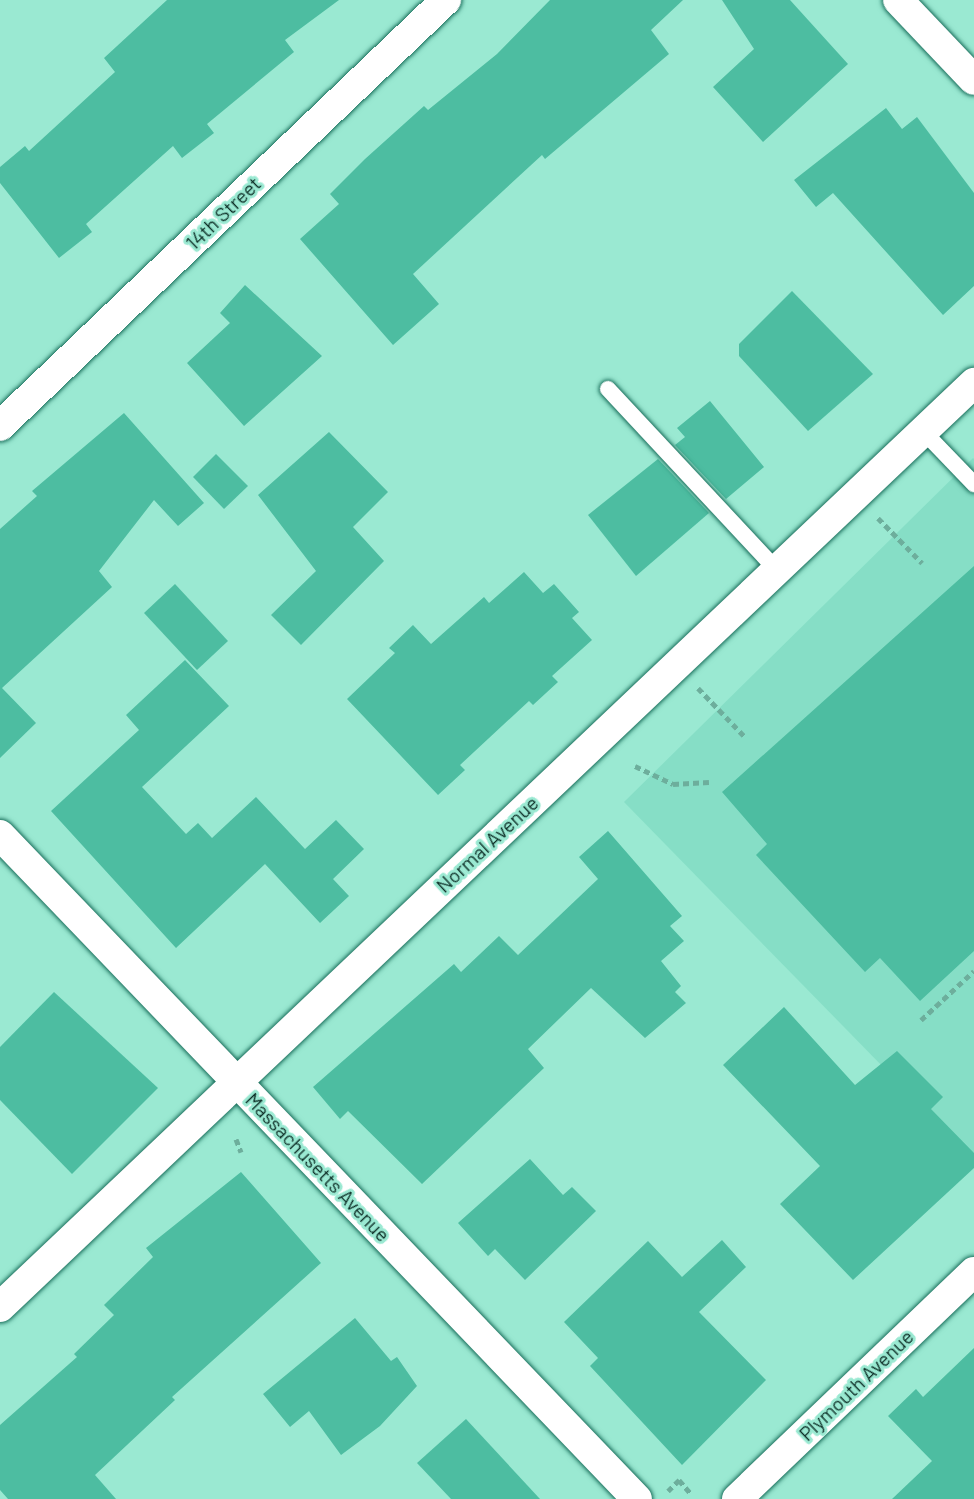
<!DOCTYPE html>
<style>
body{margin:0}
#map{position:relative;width:974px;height:1499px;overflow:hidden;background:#9ae9d2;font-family:Barlow,sans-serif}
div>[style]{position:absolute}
.built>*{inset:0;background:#86dec6}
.building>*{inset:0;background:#4dbda1}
.path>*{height:5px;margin-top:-2.5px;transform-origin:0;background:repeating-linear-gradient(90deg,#6dae9c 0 6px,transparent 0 10px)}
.roads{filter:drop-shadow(0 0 2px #196e5b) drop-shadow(0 0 2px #196e5b)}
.service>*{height:16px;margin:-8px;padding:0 8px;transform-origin:8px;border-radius:8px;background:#fff}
.minor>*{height:30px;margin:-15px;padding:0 15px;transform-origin:15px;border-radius:15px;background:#fff}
span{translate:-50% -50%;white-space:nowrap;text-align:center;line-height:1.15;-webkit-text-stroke:6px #9ae9d2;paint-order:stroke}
.street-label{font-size:20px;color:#0d2e26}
</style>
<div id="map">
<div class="built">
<div style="clip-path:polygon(973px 458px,974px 459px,974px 1160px,624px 802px)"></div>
</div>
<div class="building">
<div style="clip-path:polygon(167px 0,339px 0,285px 40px,294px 52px,207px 124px,214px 133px,182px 158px,173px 146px,86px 224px,92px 232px,59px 258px,0 183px,0 167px,25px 146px,29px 151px,115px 72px,104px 58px)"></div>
<div style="clip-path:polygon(550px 0,683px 0,651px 30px,669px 54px,545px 159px,542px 155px,413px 274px,439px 304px,393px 345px,300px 239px,339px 204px,330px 194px,365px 159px,424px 106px,428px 110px,497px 54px)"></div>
<div style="clip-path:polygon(722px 0,790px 0,848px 64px,763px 142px,713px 87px,754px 49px)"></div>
<div style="clip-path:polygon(886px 108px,902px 129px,917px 117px,974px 193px,974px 286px,943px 315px,833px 193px,816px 207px,794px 180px)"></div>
<div style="clip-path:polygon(245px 285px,322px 356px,244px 426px,187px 363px,230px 323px,220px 313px)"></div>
<div style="clip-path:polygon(792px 291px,873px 374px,808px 431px,739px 356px,739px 344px)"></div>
<div style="clip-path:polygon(710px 401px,764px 467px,726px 499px,675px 445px,685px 437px,677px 428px)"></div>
<div style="clip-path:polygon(124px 413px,204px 503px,178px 526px,154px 500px,99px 571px,112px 587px,2px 688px,36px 723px,0 758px,0 529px,37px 496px,32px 491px)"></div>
<div style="clip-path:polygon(329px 432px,388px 492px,353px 527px,384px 561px,301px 645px,271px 615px,316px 571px,258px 495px)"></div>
<div style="clip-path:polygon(216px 454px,248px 486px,224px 509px,193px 477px)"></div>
<div style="clip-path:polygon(658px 459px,709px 513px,636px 576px,588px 515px)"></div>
<div style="clip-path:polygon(974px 566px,974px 951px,920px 1001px,880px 958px,865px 972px,756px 855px,767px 844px,722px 792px)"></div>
<div style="clip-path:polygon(524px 572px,543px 593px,554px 584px,579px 612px,572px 618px,592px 640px,552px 676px,558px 682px,533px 705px,529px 701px,460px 765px,465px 770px,438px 795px,347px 699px,395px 653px,389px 648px,413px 625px,431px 644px,484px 597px,489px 603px)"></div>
<div style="clip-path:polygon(175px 584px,228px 641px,197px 670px,144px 613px)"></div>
<div style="clip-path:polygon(185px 660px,229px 706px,142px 787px,186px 834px,198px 823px,212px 838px,256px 797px,305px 849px,336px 820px,364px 849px,333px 879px,349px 896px,320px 923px,265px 864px,176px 948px,51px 811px,139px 730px,126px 715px)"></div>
<div style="clip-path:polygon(608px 831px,682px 916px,670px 926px,684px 941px,661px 961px,681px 986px,675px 992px,686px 1003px,645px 1038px,591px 988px,528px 1049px,544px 1068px,422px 1184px,348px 1111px,340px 1119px,313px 1087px,454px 964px,461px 972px,499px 936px,518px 955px,598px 879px,579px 857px)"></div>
<div style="clip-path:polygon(54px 992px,158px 1088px,72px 1174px,0 1100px,0 1047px)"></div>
<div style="clip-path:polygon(784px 1007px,855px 1085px,897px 1051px,943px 1097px,931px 1109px,974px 1153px,974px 1168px,853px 1280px,780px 1204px,820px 1166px,723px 1065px)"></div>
<div style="clip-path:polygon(530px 1159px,563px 1195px,572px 1187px,596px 1211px,525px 1280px,495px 1249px,488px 1256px,458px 1223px)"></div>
<div style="clip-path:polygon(241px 1172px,321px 1263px,172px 1397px,175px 1400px,95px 1475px,116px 1499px,8px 1499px,0 1490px,0 1425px,77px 1357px,74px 1354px,114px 1315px,104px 1305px,153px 1257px,146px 1248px)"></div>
<div style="clip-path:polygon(722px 1240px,746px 1267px,699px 1312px,766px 1380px,682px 1465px,590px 1366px,598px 1358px,564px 1322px,648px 1241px,682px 1277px)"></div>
<div style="clip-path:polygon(355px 1318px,391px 1361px,397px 1357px,417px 1386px,380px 1426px,341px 1455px,309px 1411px,290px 1427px,263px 1394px)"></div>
<div style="clip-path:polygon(974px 1348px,974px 1499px,892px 1499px,932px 1461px,888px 1416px,916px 1389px,923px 1397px)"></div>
<div style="clip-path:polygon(466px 1419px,540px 1499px,451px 1499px,417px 1463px)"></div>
</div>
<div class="path">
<div style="left:878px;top:518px;width:63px;rotate:45.6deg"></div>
<div style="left:698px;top:688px;width:68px;rotate:46.2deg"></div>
<div style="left:635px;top:766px;width:42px;rotate:25.3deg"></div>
<div style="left:673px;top:784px;width:36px;rotate:-3deg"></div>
<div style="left:921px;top:1020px;width:72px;rotate:-42.8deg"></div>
<div style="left:236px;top:1139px;width:14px;rotate:69deg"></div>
<div style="left:668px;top:1491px;width:16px;rotate:-45deg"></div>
<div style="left:679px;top:1480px;width:18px;rotate:49deg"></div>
</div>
<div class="roads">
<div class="service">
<div style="left:608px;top:389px;width:248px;rotate:47deg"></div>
<div style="left:923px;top:431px;width:74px;rotate:46.1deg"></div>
</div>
<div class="minor">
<div style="left:898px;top:0;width:110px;rotate:46.5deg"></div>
<div style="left:0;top:426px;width:617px;rotate:-43.69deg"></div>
<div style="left:0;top:835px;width:920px;rotate:46.19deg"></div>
<div style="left:0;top:1307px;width:1343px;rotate:-43.49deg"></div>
<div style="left:737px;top:1499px;width:328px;rotate:-43.8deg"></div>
</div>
</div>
<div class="street-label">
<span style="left:223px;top:213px;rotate:-44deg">14th Street</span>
<span style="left:487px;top:844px;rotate:-43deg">Normal Avenue</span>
<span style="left:318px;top:1167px;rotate:46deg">Massachusetts Avenue</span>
<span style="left:856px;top:1385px;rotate:-44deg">Plymouth Avenue</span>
</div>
</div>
